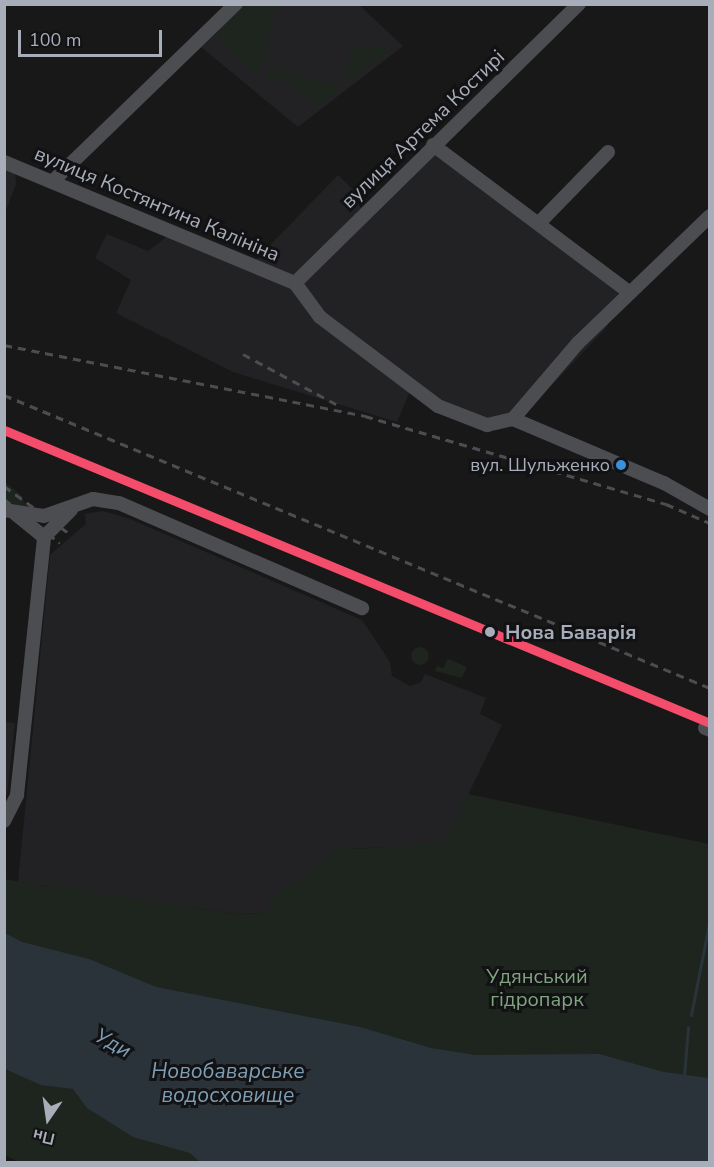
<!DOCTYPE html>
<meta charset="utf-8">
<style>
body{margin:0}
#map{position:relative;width:714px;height:1167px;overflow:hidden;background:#181818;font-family:"Nunito Sans",sans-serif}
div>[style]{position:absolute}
.built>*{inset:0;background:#222224}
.green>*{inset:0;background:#1d251e}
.round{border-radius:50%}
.water>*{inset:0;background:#2a333a}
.stream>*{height:3px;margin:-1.5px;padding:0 1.5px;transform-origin:1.5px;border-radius:1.5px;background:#2a333a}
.minor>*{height:14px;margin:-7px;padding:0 7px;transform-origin:7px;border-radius:7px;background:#4b4d51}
.rail>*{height:3px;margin-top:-1.5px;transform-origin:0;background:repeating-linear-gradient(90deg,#4b4d50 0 8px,transparent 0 14px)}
.rail-1>*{height:9px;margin:-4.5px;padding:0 4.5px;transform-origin:4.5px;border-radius:4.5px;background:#f44d6c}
.dots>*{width:16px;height:16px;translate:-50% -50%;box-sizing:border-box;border:3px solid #121214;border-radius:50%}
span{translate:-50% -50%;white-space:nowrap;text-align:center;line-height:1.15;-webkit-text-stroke:6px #121214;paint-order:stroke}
.bus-label{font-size:18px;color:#a8aeb9}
.right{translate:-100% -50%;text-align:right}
.street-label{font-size:20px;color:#a8aeb9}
.stop-label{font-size:20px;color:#a8aeb9;font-weight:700}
.left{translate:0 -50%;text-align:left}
.park-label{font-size:20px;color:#7fa57f}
.water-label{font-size:21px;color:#7e9eb5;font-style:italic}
.frame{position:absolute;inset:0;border:6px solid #a8aeb9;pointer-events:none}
.north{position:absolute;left:18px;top:1089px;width:60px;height:60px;-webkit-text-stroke:4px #121214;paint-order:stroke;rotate:193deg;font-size:16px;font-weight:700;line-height:24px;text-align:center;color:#a8aeb9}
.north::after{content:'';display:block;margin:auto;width:21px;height:27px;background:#a8aeb9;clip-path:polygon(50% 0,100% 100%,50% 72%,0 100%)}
.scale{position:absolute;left:18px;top:30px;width:144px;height:27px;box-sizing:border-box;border:3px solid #a8aeb9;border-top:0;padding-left:8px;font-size:18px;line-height:21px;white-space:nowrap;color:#a8aeb9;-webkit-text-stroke:4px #121214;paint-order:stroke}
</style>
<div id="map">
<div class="built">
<div style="clip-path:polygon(245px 4px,359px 5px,403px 46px,298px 127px,201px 47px)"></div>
<div style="clip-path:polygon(434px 148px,626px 293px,606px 328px,517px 422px,491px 429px,410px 391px,397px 422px,233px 372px,116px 313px,131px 280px,95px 258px,107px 234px,148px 251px,170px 234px,249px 267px,338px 175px,373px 209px)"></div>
<div style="clip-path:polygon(5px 168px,15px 172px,16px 184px,5px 213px)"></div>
<div style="clip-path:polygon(103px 511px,130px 519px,362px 620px,390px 662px,392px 676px,410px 686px,421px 682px,425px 674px,486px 698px,480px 714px,502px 725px,444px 844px,349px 849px,263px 913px,236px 914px,18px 882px,50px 555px,86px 524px,85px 514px)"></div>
<div style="clip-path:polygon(5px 722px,15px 723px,7px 795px,4px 794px)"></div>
</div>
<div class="green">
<div style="clip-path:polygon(245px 5px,277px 5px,258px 74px,223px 43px,217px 31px)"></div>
<div style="clip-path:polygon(364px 44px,392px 50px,351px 80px,344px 78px,352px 47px,362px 49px)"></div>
<div style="clip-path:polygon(268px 67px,343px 86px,318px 106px,287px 83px,266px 78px)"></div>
<div style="clip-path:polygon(5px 482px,22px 496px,26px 506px,5px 503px)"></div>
<div class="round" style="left:411px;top:647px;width:18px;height:18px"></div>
<div style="clip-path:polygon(448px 659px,467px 667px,462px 678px,435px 671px,437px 666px,443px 668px)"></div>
<div style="clip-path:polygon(468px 794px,709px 844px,709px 1162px,19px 1162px,5px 1155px,5px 879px,50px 887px,57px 883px,96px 893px,236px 914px,263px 913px,282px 891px,343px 845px,354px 849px,444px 843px)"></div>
</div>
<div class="water">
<div style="clip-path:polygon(5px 933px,22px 942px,89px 959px,156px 987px,360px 1027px,431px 1048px,475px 1055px,599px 1054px,664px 1072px,709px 1078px,709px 1162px,200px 1162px,190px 1153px,133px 1137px,87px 1108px,73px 1089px,41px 1085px,5px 1069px)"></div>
</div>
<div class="stream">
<div style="left:691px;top:1015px;width:99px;rotate:-78.9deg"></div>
<div style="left:684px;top:1076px;width:49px;rotate:-85.3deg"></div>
</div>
<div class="minor">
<div style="left:433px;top:145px;width:246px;rotate:36.9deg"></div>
<div style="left:4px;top:162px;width:315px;rotate:22.6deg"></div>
<div style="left:52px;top:182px;width:256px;rotate:-44.1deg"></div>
<div style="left:539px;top:223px;width:99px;rotate:-45.8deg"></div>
<div style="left:295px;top:283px;width:398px;rotate:-44.5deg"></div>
<div style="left:295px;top:283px;width:42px;rotate:53.7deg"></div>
<div style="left:320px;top:317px;width:148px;rotate:37deg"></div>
<div style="left:438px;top:406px;width:53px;rotate:21.2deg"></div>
<div style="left:487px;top:425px;width:27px;rotate:-13deg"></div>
<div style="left:513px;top:419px;width:100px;rotate:-49.5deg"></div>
<div style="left:578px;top:343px;width:183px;rotate:-43.9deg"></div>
<div style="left:513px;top:419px;width:164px;rotate:23deg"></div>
<div style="left:664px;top:483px;width:53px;rotate:29.5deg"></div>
<div style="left:4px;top:510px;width:40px;rotate:8.5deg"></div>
<div style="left:44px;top:516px;width:52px;rotate:-19.1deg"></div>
<div style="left:93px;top:499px;width:26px;rotate:9deg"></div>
<div style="left:119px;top:503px;width:265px;rotate:23.4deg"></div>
<div style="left:44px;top:537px;width:38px;rotate:-45deg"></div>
<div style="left:705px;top:728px;width:5px;rotate:22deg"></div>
<div style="left:4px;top:821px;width:29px;rotate:-63deg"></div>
<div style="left:17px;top:795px;width:259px;rotate:-84deg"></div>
<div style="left:44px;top:537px;width:36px;rotate:-141deg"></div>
</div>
<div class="rail">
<div style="left:4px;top:345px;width:368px;rotate:11.1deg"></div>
<div style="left:365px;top:416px;width:314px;rotate:16.3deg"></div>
<div style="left:666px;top:504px;width:48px;rotate:23.4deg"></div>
<div style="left:243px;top:354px;width:106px;rotate:28.3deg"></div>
<div style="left:4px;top:395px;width:764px;rotate:22.54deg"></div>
<div style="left:4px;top:486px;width:82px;rotate:36deg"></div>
<div style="left:4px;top:499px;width:71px;rotate:38.2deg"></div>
</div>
<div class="rail-1">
<div style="left:4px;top:430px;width:764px;rotate:22.54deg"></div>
</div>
<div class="dots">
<div style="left:621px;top:465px;background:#3a90db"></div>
<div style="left:490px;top:632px;background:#a8aeb9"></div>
</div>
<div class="bus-label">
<span class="right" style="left:610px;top:465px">вул. Шульженко</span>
</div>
<div class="street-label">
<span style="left:423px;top:129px;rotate:-44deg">вулиця Артема Костирі</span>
<span style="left:157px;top:204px;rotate:23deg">вулиця Костянтина Калініна</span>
</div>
<div class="stop-label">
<span class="left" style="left:505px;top:632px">Нова Баварія</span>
</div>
<div class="park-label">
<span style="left:537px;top:988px">Удянський<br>гідропарк</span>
</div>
<div class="water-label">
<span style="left:113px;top:1043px;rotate:29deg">Уди</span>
<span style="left:228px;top:1083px">Новобаварське<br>водосховище</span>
</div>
<div class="frame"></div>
<div class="north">Пн</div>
<div class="scale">100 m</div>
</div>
